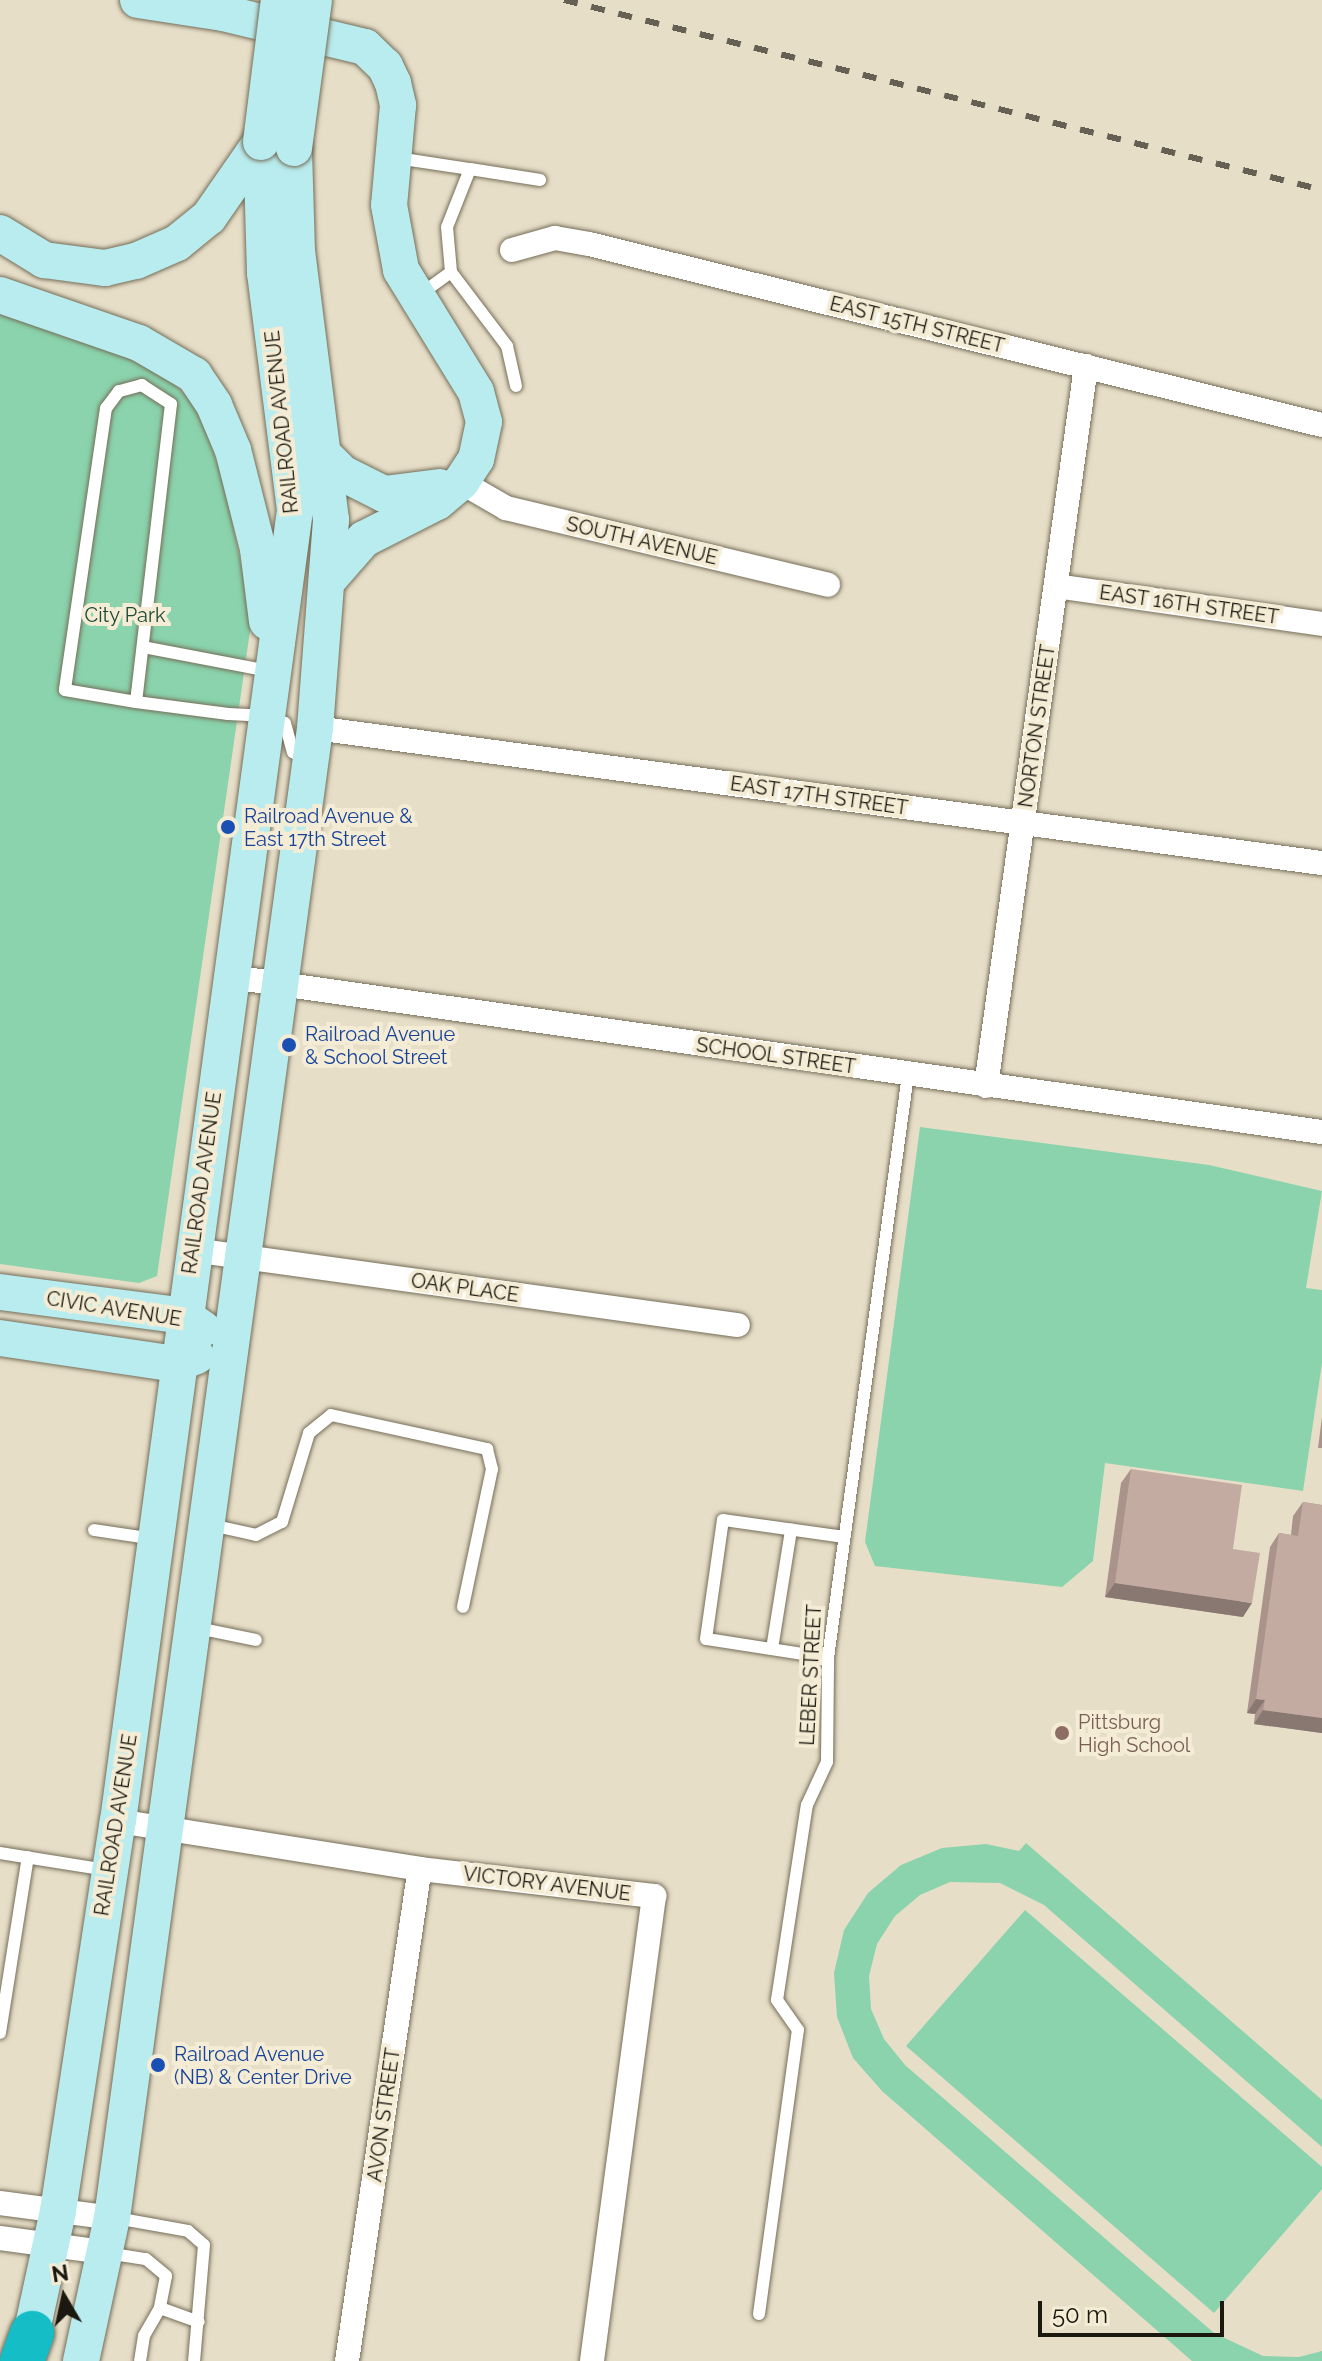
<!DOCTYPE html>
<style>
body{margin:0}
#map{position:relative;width:1322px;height:2361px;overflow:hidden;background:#e7dec8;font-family:Raleway,sans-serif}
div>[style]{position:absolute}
.green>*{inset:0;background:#8ad3ac}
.roads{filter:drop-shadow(0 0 2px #756e59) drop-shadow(0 0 2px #756e59)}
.lane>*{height:12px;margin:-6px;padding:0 6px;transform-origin:6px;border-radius:6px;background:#fff}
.street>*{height:24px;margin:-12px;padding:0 12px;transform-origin:12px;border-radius:12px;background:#fff}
.secondary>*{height:36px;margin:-18px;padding:0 18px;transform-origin:18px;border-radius:18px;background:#b9ecee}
.highway>*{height:44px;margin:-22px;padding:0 22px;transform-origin:22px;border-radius:22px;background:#15bec6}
.rail>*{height:6px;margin-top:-3px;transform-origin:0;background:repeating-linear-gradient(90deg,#656053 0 14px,transparent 0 28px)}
.bridges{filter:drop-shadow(0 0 2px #756e59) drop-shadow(0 0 2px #756e59)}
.secondary-bridge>*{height:36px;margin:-18px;padding:0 18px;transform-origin:18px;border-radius:18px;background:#b9ecee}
.wall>*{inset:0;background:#a9938b}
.shaded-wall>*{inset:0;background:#897871}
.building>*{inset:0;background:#c4aba2}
.dots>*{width:22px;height:22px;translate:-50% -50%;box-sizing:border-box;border:4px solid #f4ecd5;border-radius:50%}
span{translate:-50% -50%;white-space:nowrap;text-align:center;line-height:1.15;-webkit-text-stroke:8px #f4ecd5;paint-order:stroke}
.street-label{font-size:20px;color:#1b1810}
.park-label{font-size:20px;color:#1d4934}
.transit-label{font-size:20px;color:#164399}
.left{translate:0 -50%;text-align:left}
.education-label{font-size:20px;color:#785e54}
.north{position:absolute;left:24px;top:2257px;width:80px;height:80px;-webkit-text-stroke:6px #f4ecd5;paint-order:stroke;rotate:351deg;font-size:22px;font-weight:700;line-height:32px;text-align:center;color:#1b1810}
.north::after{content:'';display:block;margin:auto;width:28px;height:36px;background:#1b1810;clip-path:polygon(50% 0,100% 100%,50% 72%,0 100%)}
.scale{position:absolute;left:1038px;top:2301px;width:186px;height:36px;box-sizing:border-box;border:4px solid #1b1810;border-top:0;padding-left:10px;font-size:24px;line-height:28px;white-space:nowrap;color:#1b1810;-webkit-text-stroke:6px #f4ecd5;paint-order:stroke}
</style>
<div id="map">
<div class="green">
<div style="clip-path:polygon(0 304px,113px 350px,172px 381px,188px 398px,202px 419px,224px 482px,252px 617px,157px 1276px,139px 1283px,0 1264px)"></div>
<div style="clip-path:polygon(920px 1127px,1209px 1165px,1322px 1191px,1306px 1288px,1322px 1290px,1322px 1363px,1303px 1491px,1105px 1463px,1093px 1561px,1062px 1587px,875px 1566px,865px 1542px)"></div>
<div style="clip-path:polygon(1026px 1843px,1322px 2100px,1322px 2147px,1044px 1905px,1000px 1883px,950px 1882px,920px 1895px,895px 1916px,877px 1944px,869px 1976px,871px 2009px,884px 2039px,905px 2065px,1214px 2333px,1263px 2356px,1299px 2357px,1322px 2351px,1322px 2361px,1192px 2361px,882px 2091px,853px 2058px,837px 2017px,834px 1973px,844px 1930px,868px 1893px,901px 1865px,942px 1848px,986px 1844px,1019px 1851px)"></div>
<div style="clip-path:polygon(1025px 1910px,1322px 2167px,1322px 2189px,1214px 2313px,906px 2046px)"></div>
</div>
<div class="roads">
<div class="lane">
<div style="left:397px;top:158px;width:74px;rotate:8.6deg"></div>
<div style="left:470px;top:169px;width:62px;rotate:111.6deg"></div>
<div style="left:447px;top:227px;width:45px;rotate:84.9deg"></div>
<div style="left:451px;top:272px;width:37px;rotate:144deg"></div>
<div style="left:470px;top:169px;width:71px;rotate:8.9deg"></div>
<div style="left:451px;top:272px;width:93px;rotate:52.9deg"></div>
<div style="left:507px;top:346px;width:41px;rotate:77.3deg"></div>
<div style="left:143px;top:647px;width:128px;rotate:10.8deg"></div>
<div style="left:136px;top:702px;width:300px;rotate:-83.3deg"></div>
<div style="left:171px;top:404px;width:35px;rotate:-147deg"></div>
<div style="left:142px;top:385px;width:24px;rotate:165deg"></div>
<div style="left:119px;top:391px;width:21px;rotate:127deg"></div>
<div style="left:106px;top:408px;width:285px;rotate:98.3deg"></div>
<div style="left:65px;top:690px;width:72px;rotate:9.6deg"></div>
<div style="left:136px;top:702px;width:93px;rotate:7.4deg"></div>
<div style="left:228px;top:714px;width:41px;rotate:2.8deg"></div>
<div style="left:269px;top:716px;width:17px;rotate:24deg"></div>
<div style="left:285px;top:723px;width:30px;rotate:75deg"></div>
<div style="left:293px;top:752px;width:16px;rotate:30deg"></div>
<div style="left:211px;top:1525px;width:46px;rotate:12.5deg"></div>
<div style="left:256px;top:1535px;width:29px;rotate:-27deg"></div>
<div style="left:282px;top:1522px;width:93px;rotate:-73.1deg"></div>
<div style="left:309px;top:1433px;width:28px;rotate:-39deg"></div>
<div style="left:331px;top:1415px;width:160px;rotate:12.3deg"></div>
<div style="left:487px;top:1449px;width:21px;rotate:76deg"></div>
<div style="left:492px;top:1469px;width:141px;rotate:101.9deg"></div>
<div style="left:94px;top:1530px;width:61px;rotate:8.5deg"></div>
<div style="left:198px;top:1628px;width:59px;rotate:11.7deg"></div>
<div style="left:772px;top:1649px;width:121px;rotate:-80.9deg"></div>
<div style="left:828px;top:1658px;width:123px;rotate:-171.1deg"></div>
<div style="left:706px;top:1639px;width:120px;rotate:-81.9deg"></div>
<div style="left:723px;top:1520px;width:122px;rotate:8deg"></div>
<div style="left:0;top:1853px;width:107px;rotate:9.1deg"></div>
<div style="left:0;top:2033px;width:178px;rotate:-81deg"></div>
<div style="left:116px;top:2218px;width:73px;rotate:10.2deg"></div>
<div style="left:188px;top:2231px;width:21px;rotate:41deg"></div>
<div style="left:204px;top:2245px;width:116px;rotate:94.9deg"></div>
<div style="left:107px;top:2253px;width:39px;rotate:9deg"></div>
<div style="left:146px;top:2259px;width:26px;rotate:40deg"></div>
<div style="left:166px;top:2276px;width:33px;rotate:101deg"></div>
<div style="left:160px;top:2308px;width:32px;rotate:120deg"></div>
<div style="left:144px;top:2336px;width:25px;rotate:99deg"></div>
<div style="left:160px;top:2308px;width:41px;rotate:19.7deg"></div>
<div style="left:759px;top:2314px;width:287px;rotate:-82.2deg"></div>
<div style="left:798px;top:2030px;width:37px;rotate:-125deg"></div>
<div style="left:777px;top:2000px;width:197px;rotate:-81.3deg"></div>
<div style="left:807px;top:1805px;width:47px;rotate:-65.1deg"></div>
<div style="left:827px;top:1762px;width:104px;rotate:-89.4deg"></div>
<div style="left:828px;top:1658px;width:588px;rotate:-82.19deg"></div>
</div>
<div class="street">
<div style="left:512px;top:250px;width:45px;rotate:-15.6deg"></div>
<div style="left:555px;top:238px;width:35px;rotate:10deg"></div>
<div style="left:589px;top:244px;width:755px;rotate:13.87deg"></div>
<div style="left:461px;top:482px;width:52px;rotate:30deg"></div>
<div style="left:506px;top:508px;width:331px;rotate:13.4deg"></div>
<div style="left:1056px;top:586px;width:269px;rotate:8.1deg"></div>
<div style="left:315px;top:728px;width:1016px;rotate:7.64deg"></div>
<div style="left:231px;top:977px;width:1102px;rotate:8.09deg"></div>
<div style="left:986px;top:1086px;width:727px;rotate:-82.09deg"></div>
<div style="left:193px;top:1250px;width:550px;rotate:7.84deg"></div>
<div style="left:118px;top:1821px;width:306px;rotate:9deg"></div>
<div style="left:420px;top:1869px;width:236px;rotate:6.6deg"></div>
<div style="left:654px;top:1896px;width:469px;rotate:97.6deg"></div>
<div style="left:0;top:2203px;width:113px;rotate:7.6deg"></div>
<div style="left:0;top:2238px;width:105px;rotate:7.7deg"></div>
<div style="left:347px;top:2361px;width:497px;rotate:-81.6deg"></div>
</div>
<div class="secondary">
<div style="left:138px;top:0;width:86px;rotate:8.7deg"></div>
<div style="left:223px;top:13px;width:146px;rotate:13.5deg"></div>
<div style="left:365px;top:47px;width:28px;rotate:44deg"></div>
<div style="left:385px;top:66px;width:19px;rotate:65deg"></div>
<div style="left:393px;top:83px;width:23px;rotate:77deg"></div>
<div style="left:398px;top:105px;width:100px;rotate:95.1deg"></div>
<div style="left:389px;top:205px;width:66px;rotate:79.5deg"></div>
<div style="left:401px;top:270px;width:143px;rotate:58.4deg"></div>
<div style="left:476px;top:392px;width:31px;rotate:75deg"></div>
<div style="left:484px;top:422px;width:38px;rotate:102deg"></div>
<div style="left:476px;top:459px;width:27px;rotate:123deg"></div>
<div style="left:461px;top:482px;width:31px;rotate:140deg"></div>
<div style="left:437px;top:502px;width:82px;rotate:153.1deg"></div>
<div style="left:364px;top:539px;width:53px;rotate:131.2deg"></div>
<div style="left:0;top:233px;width:52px;rotate:31.5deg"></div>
<div style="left:44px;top:260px;width:62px;rotate:7.5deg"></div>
<div style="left:105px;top:268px;width:32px;rotate:-13deg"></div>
<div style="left:136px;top:261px;width:45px;rotate:-23.7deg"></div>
<div style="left:177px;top:243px;width:41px;rotate:-39.1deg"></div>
<div style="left:209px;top:217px;width:91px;rotate:-55.3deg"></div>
<div style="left:0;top:295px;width:147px;rotate:19.1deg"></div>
<div style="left:139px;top:343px;width:64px;rotate:30.2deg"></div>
<div style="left:194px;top:375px;width:36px;rotate:56deg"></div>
<div style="left:214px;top:405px;width:49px;rotate:67.1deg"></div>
<div style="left:233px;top:450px;width:102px;rotate:75.8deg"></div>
<div style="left:258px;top:549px;width:73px;rotate:82.9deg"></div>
<div style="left:323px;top:454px;width:27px;rotate:45deg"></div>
<div style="left:342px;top:473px;width:47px;rotate:26.6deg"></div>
<div style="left:384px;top:494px;width:56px;rotate:-7.1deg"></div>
<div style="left:0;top:1292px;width:186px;rotate:7.4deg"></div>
<div style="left:184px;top:1316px;width:23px;rotate:34deg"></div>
<div style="left:0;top:1338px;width:178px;rotate:8.4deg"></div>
<div style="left:176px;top:1364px;width:22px;rotate:-21deg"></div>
<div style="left:26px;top:2358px;width:150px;rotate:-77.7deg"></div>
<div style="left:58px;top:2211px;width:395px;rotate:-81.3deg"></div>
<div style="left:118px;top:1821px;width:1323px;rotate:-82.31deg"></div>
<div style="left:295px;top:510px;width:239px;rotate:-97.2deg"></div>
<div style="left:265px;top:273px;width:131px;rotate:-91.7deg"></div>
<div style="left:81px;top:2361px;width:146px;rotate:-77.8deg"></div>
<div style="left:112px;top:2218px;width:1504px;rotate:-82.24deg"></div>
<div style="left:315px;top:728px;width:209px;rotate:-85.6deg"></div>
<div style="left:331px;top:520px;width:270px;rotate:-97.2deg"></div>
<div style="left:297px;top:252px;width:104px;rotate:-91.7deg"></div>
</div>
<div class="highway">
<div style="left:22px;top:2361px;width:30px;rotate:-70deg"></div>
</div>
</div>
<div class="rail">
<div style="left:564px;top:0;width:781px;rotate:14.07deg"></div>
</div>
<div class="bridges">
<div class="secondary-bridge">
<div style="left:261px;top:142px;width:143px;rotate:-82.8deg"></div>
<div style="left:294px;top:148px;width:149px;rotate:-82.3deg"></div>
</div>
</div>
<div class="wall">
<div style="clip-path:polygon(1322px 1417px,1322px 1448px,1318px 1448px)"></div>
<div style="clip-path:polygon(1131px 1469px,1233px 1549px,1243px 1617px,1105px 1597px,1121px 1483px)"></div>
<div style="clip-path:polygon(1303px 1502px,1322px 1505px,1322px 1733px,1254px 1724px,1255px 1714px,1247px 1713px,1270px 1547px,1279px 1533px,1291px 1535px,1293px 1516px)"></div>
</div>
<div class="shaded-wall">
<div style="clip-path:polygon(1115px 1583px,1252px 1603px,1243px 1617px,1105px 1597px)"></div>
<div style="clip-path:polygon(1256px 1699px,1265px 1700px,1255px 1714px,1247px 1713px)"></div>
<div style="clip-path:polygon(1263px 1710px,1322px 1718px,1322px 1733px,1254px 1724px)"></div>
</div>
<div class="building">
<div style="clip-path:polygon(1131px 1469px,1242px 1485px,1233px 1549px,1260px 1553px,1252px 1603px,1115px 1583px)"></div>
<div style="clip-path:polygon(1303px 1502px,1322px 1505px,1322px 1718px,1263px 1710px,1265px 1700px,1256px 1699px,1279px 1533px,1298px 1536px)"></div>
</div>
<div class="dots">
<div style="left:228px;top:827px;background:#1a4fb4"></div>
<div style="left:289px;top:1045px;background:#1a4fb4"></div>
<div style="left:1062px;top:1733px;background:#8d6e63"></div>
<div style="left:158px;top:2065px;background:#1a4fb4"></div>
</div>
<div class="street-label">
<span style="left:917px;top:325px;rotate:14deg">EAST 15TH STREET</span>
<span style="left:282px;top:422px;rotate:-96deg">RAILROAD AVENUE</span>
<span style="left:642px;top:541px;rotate:13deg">SOUTH AVENUE</span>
<span style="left:1189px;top:605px;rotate:8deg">EAST 16TH STREET</span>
<span style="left:1037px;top:726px;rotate:-82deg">NORTON STREET</span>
<span style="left:819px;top:796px;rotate:8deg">EAST 17TH STREET</span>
<span style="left:776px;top:1056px;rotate:8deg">SCHOOL STREET</span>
<span style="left:202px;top:1183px;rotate:-82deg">RAILROAD AVENUE</span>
<span style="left:465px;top:1288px;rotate:8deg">OAK PLACE</span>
<span style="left:114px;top:1309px;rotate:9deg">CIVIC AVENUE</span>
<span style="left:811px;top:1675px;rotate:-87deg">LEBER STREET</span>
<span style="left:116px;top:1825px;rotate:-81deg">RAILROAD AVENUE</span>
<span style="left:547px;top:1884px;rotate:7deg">VICTORY AVENUE</span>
<span style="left:384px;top:2115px;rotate:-82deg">AVON STREET</span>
</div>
<div class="park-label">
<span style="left:125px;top:615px">City Park</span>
</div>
<div class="transit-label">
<span class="left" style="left:244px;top:828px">Railroad Avenue &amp;<br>East 17th Street</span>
<span class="left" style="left:305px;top:1046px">Railroad Avenue<br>&amp; School Street</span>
<span class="left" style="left:174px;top:2066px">Railroad Avenue<br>(NB) &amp; Center Drive</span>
</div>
<div class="education-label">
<span class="left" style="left:1078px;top:1734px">Pittsburg<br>High School</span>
</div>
<div class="north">N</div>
<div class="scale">50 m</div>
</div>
